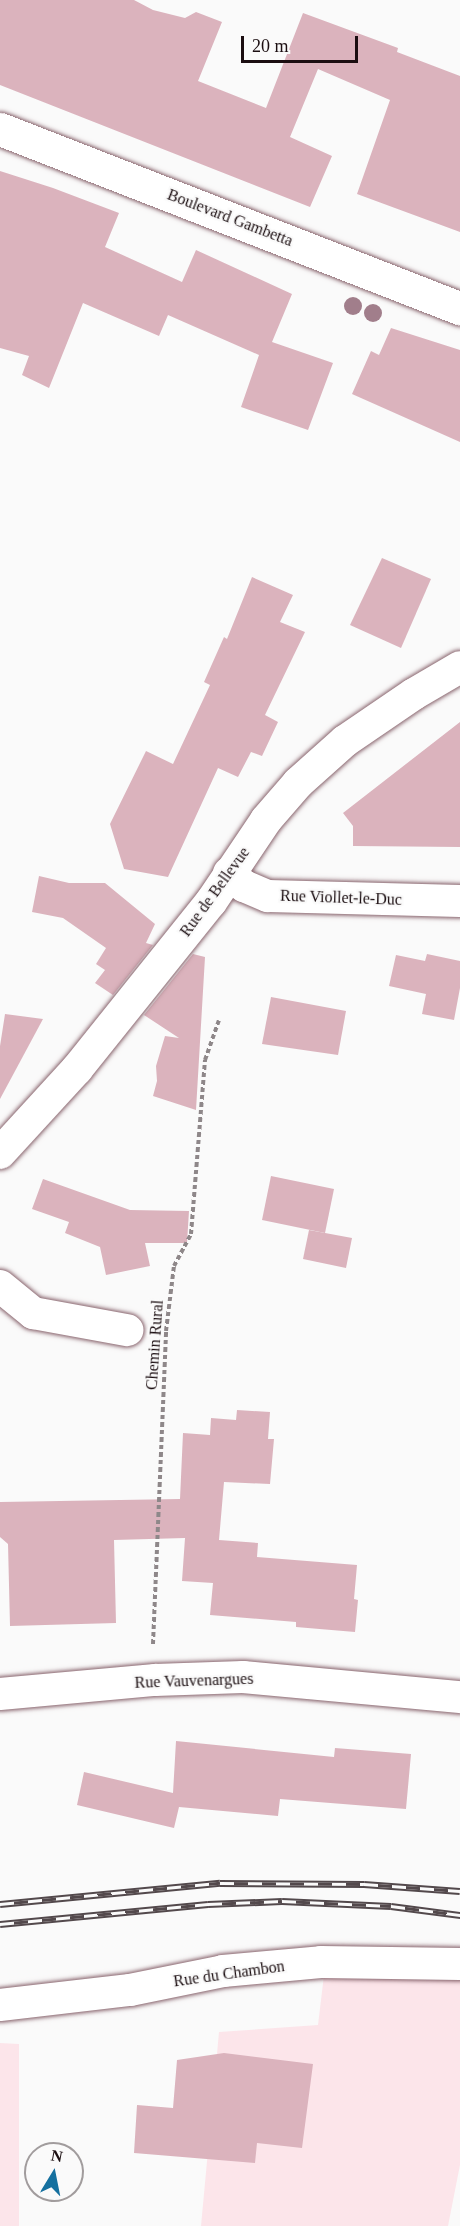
<!DOCTYPE html>
<style>
body{margin:0}
#map{position:relative;width:460px;height:2226px;overflow:hidden;background:#fafafa;font-family:Georgia,serif}
div>[style]{position:absolute}
.green>*{inset:0;background:#fce5ea}
.building>*{inset:0;background:#dbb3bd}
.path>*{height:4px;margin-top:-2px;transform-origin:0;background:repeating-linear-gradient(90deg,#8e8789 0 4.5px,transparent 0 7.5px)}
.roads{filter:drop-shadow(0 0 2px #89656e) drop-shadow(0 0 2px #89656e)}
.minor>*{height:32px;margin:-16px;padding:0 16px;transform-origin:16px;border-radius:16px;background:#fff}
.secondary>*{height:33px;margin:-16.5px;padding:0 16.5px;transform-origin:16.5px;border-radius:16.5px;background:#fff}
.rail>*{height:7px;margin-top:-3.5px;transform-origin:0;background:repeating-linear-gradient(90deg,#fafafa 0 14px,#53494c 0 28px);box-sizing:border-box;border-block:2px solid #53494c}
.trees>*{width:18px;height:18px;margin:-9px;border-radius:50%;background:#a17e8b}
span{translate:-50% -50%;white-space:nowrap;text-align:center;line-height:1.15;-webkit-text-stroke:4.5px #fafafa;paint-order:stroke}
.street-label{font-size:16px;color:#1b0e11}
.north{position:absolute;left:24px;top:2142px;width:60px;height:60px;box-sizing:border-box;background:#fafafa;border:2px solid #a19c9d;border-radius:50%;rotate:10deg;font-size:16px;font-weight:700;line-height:24px;text-align:center;color:#1b0e11}
.north::after{content:'';display:block;margin:auto;width:21px;height:27px;background:#15709f;clip-path:polygon(50% 0,100% 100%,50% 72%,0 100%)}
.scale{position:absolute;left:241px;top:36px;width:117px;height:27px;box-sizing:border-box;border:3px solid #1b0e11;border-top:0;padding-left:8px;font-size:18px;line-height:21px;white-space:nowrap;color:#1b0e11;-webkit-text-stroke:4px #fafafa;paint-order:stroke}
</style>
<div id="map">
<div class="green">
<div style="clip-path:polygon(324px 1975px,460px 1977px,460px 2165px,448px 2226px,201px 2226px,219px 2032px,318px 2025px)"></div>
<div style="clip-path:polygon(0 2043px,19px 2044px,19px 2226px,0 2226px)"></div>
</div>
<div class="building">
<div style="clip-path:polygon(0 0,134px 0,153px 10px,185px 18px,196px 12px,222px 22px,198px 81px,266px 108px,303px 13px,398px 48px,397px 52px,460px 76px,460px 232px,357px 194px,390px 100px,318px 69px,290px 137px,332px 156px,310px 207px,0 85px)"></div>
<div style="clip-path:polygon(0 171px,53px 188px,119px 213px,105px 247px,182px 282px,196px 250px,292px 294px,272px 342px,333px 363px,308px 430px,241px 407px,259px 355px,168px 315px,159px 336px,83px 303px,49px 388px,22px 375px,29px 356px,0 348px)"></div>
<div style="clip-path:polygon(391px 328px,460px 350px,460px 442px,352px 394px,371px 351px,379px 355px)"></div>
<div style="clip-path:polygon(382px 558px,431px 579px,401px 648px,350px 625px)"></div>
<div style="clip-path:polygon(252px 577px,293px 595px,280px 622px,305px 632px,265px 715px,278px 722px,262px 756px,251px 752px,238px 777px,218px 768px,168px 877px,124px 869px,110px 824px,146px 751px,173px 764px,210px 685px,204px 682px,224px 637px,227px 639px)"></div>
<div style="clip-path:polygon(460px 722px,460px 847px,353px 846px,353px 826px,343px 813px)"></div>
<div style="clip-path:polygon(39px 876px,69px 883px,105px 883px,155px 924px,146px 943px,153px 945px,113px 995px,95px 983px,105px 970px,96px 964px,106px 948px,63px 918px,32px 912px)"></div>
<div style="clip-path:polygon(193px 954px,205px 957px,196px 1110px,153px 1096px,157px 1081px,156px 1066px,165px 1036px,179px 1038px,144px 1015px)"></div>
<div style="clip-path:polygon(427px 954px,460px 961px,460px 988px,454px 1020px,422px 1014px,426px 994px,389px 986px,396px 955px,425px 961px)"></div>
<div style="clip-path:polygon(271px 997px,346px 1011px,338px 1055px,262px 1044px)"></div>
<div style="clip-path:polygon(5px 1014px,43px 1019px,0 1099px,0 1046px)"></div>
<div style="clip-path:polygon(271px 1176px,334px 1189px,325px 1233px,262px 1220px)"></div>
<div style="clip-path:polygon(43px 1179px,130px 1210px,189px 1211px,187px 1243px,145px 1243px,150px 1266px,106px 1275px,100px 1247px,65px 1233px,69px 1222px,32px 1209px)"></div>
<div style="clip-path:polygon(309px 1230px,352px 1238px,346px 1268px,303px 1259px)"></div>
<div style="clip-path:polygon(237px 1410px,270px 1412px,268px 1439px,274px 1439px,270px 1484px,224px 1482px,219px 1540px,258px 1543px,257px 1557px,357px 1565px,354px 1599px,358px 1600px,355px 1632px,296px 1627px,296px 1622px,210px 1615px,213px 1583px,182px 1581px,185px 1538px,114px 1540px,116px 1623px,10px 1626px,8px 1544px,0 1537px,0 1502px,180px 1499px,183px 1433px,210px 1435px,211px 1418px,236px 1420px)"></div>
<div style="clip-path:polygon(176px 1741px,334px 1757px,335px 1748px,411px 1754px,406px 1809px,280px 1799px,278px 1816px,179px 1807px,174px 1828px,77px 1805px,84px 1772px,173px 1793px)"></div>
<div style="clip-path:polygon(224px 2053px,313px 2064px,302px 2148px,257px 2143px,255px 2163px,134px 2153px,137px 2105px,173px 2108px,177px 2060px)"></div>
</div>
<div class="path">
<div style="left:153px;top:1644px;width:313px;rotate:-87.6deg"></div>
<div style="left:166px;top:1331px;width:65px;rotate:-83deg"></div>
<div style="left:174px;top:1266px;width:36px;rotate:-62deg"></div>
<div style="left:191px;top:1234px;width:175px;rotate:-85.4deg"></div>
<div style="left:205px;top:1060px;width:42px;rotate:-70.7deg"></div>
</div>
<div class="roads">
<div class="minor">
<div style="left:229px;top:873px;width:20px;rotate:41deg"></div>
<div style="left:244px;top:886px;width:26px;rotate:23deg"></div>
<div style="left:268px;top:896px;width:192px;rotate:1.5deg"></div>
<div style="left:0;top:1153px;width:114px;rotate:-47.5deg"></div>
<div style="left:77px;top:1069px;width:214px;rotate:-51.3deg"></div>
<div style="left:211px;top:902px;width:99px;rotate:-56.1deg"></div>
<div style="left:266px;top:820px;width:49px;rotate:-49.1deg"></div>
<div style="left:298px;top:783px;width:63px;rotate:-41.8deg"></div>
<div style="left:345px;top:741px;width:83px;rotate:-34.3deg"></div>
<div style="left:414px;top:694px;width:53px;rotate:-30.4deg"></div>
<div style="left:0;top:1286px;width:43px;rotate:39.3deg"></div>
<div style="left:33px;top:1313px;width:96px;rotate:10.3deg"></div>
<div style="left:0;top:1694px;width:156px;rotate:-5.2deg"></div>
<div style="left:155px;top:1680px;width:88px;rotate:-2deg"></div>
<div style="left:243px;top:1677px;width:218px;rotate:5.3deg"></div>
<div style="left:0;top:2005px;width:131px;rotate:-6.6deg"></div>
<div style="left:130px;top:1990px;width:95px;rotate:-11.5deg"></div>
<div style="left:223px;top:1971px;width:98px;rotate:-5.2deg"></div>
<div style="left:321px;top:1962px;width:139px;rotate:0.8deg"></div>
</div>
<div class="secondary">
<div style="left:0;top:129px;width:494px;rotate:21.3deg"></div>
</div>
</div>
<div class="rail">
<div style="left:0;top:1904px;width:221px;rotate:-5.5deg"></div>
<div style="left:220px;top:1883px;width:144px;rotate:0.4deg"></div>
<div style="left:364px;top:1884px;width:96px;rotate:4.2deg"></div>
<div style="left:0;top:1924px;width:209px;rotate:-5.5deg"></div>
<div style="left:208px;top:1904px;width:74px;rotate:-2.3deg"></div>
<div style="left:282px;top:1901px;width:109px;rotate:2.6deg"></div>
<div style="left:391px;top:1906px;width:70px;rotate:7.4deg"></div>
</div>
<div class="trees">
<div style="left:353px;top:306px"></div>
<div style="left:373px;top:313px"></div>
</div>
<div class="street-label">
<span style="left:230px;top:218px;rotate:21deg">Boulevard Gambetta</span>
<span style="left:215px;top:892px;rotate:-54deg">Rue de Bellevue</span>
<span style="left:341px;top:898px;rotate:2deg">Rue Viollet-le-Duc</span>
<span style="left:155px;top:1345px;rotate:-86deg">Chemin Rural</span>
<span style="left:194px;top:1681px;rotate:-2deg">Rue Vauvenargues</span>
<span style="left:229px;top:1974px;rotate:-8deg">Rue du Chambon</span>
</div>
<div class="north">N</div>
<div class="scale">20 m</div>
</div>
